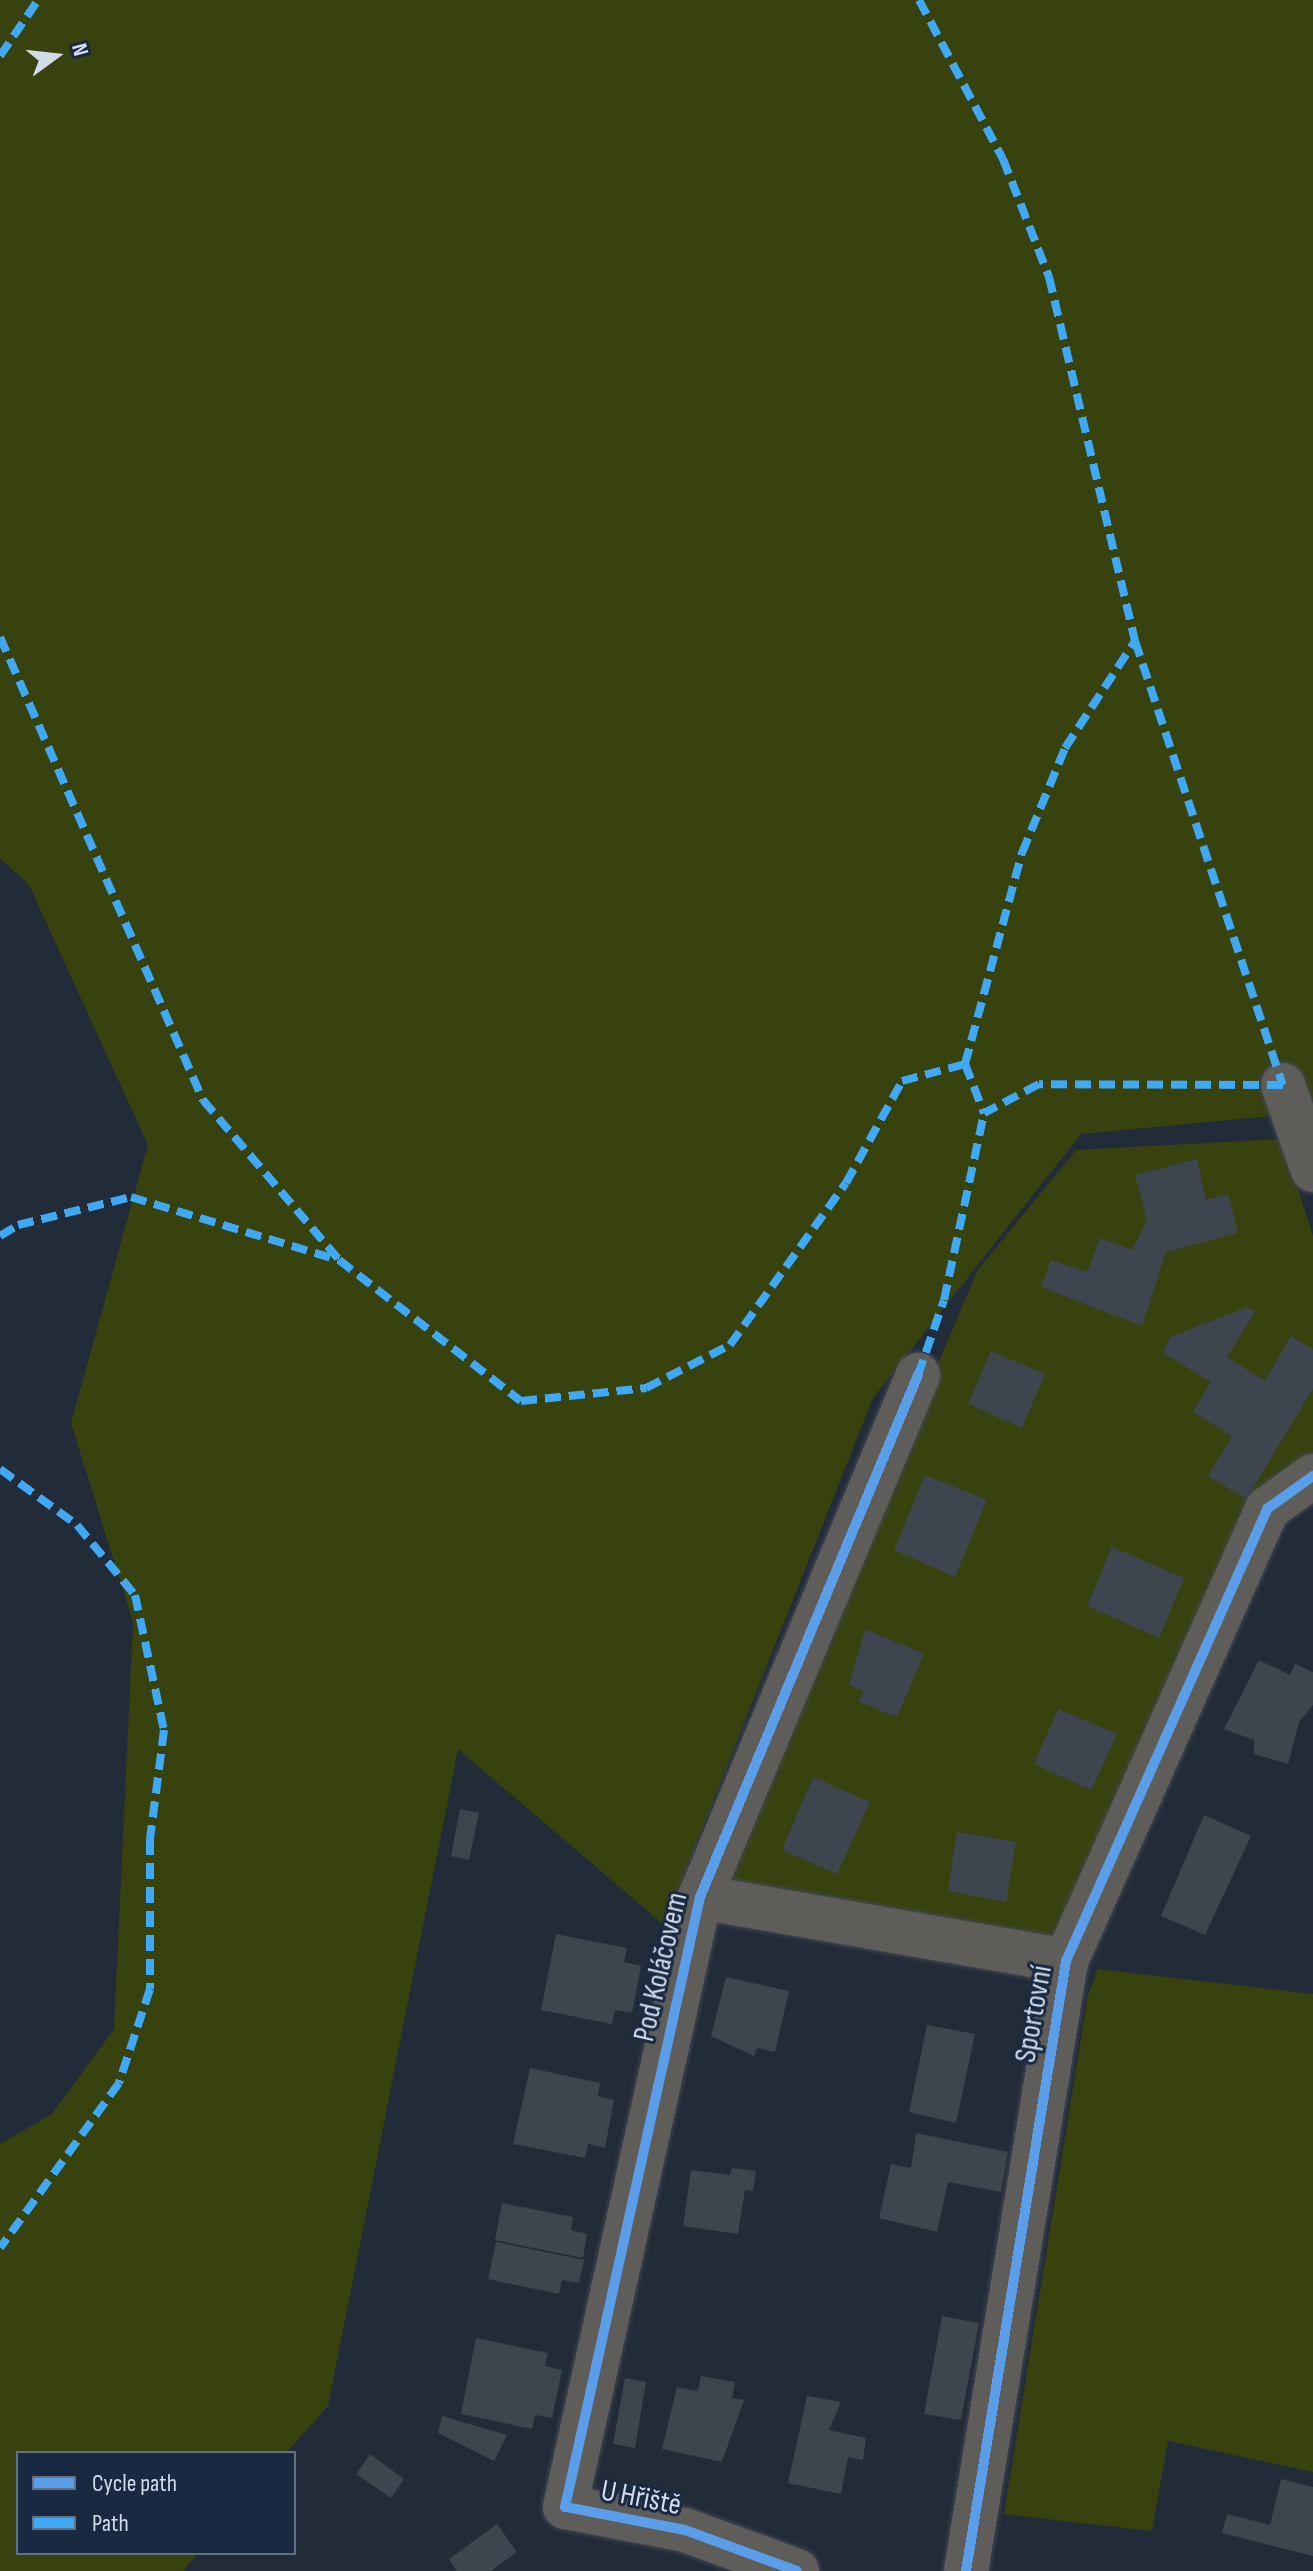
<!DOCTYPE html>
<meta charset="utf-8">
<style>
body{margin:0}
#map{position:relative;width:1313px;height:2571px;overflow:hidden;background:#222b38;font-family:"Sofia Sans Condensed",sans-serif}
div>[style]{position:absolute}
.green>*{inset:0;background:#38420e}
.building>*{inset:0;background:#3d454f}
.roads{filter:drop-shadow(0 0 2px #404853) drop-shadow(0 0 2px #404853)}
.minor>*{height:44px;margin:-22px;padding:0 22px;transform-origin:22px;border-radius:22px;background:#5f5d5a}
.quiet>*{height:8px;margin-top:-4px;transform-origin:0;background:repeating-linear-gradient(90deg,#3fa9f5 0 16px,transparent 0 24px)}
.cycleway>*{height:10px;margin:-5px;padding:0 5px;transform-origin:5px;border-radius:5px;background:#5a9eea}
span{translate:-50% -50%;white-space:nowrap;text-align:center;line-height:1.15;-webkit-text-stroke:6px #192941;paint-order:stroke}
.street-label{font-size:30px;color:#d2ddec}
.legend{position:absolute;left:16px;top:2451px;width:280px;height:104px;box-sizing:border-box;background:#192941;border:2px solid #637185;margin:0;padding:10px 14px;list-style:none;font-size:24px;color:#d2ddec}
.legend li{display:flex;align-items:center;gap:16px;height:40px}
.legend b{width:40px;border:2px solid #637185}
.north{position:absolute;left:16px;top:16px;width:80px;height:80px;-webkit-text-stroke:6px #192941;paint-order:stroke;rotate:75deg;font-size:22px;font-weight:700;line-height:32px;text-align:center;color:#d2ddec}
.north::after{content:'';display:block;margin:auto;width:28px;height:36px;background:#d2ddec;clip-path:polygon(50% 0,100% 100%,50% 72%,0 100%)}
</style>
<div id="map">
<div class="green">
<div style="clip-path:polygon(0 0,1313px 0,1313px 1112px,1081px 1134px,873px 1398px,664px 1925px,458px 1749px,328px 2406px,286px 2453px,18px 2453px,18px 2553px,198px 2553px,183px 2571px,0 2571px,0 2144px,52px 2114px,114px 2029px,133px 1622px,71px 1423px,148px 1145px,29px 885px,0 858px)"></div>
<div style="clip-path:polygon(1282px 1139px,1313px 1236px,1313px 1469px,1056px 1952px,720px 1884px,977px 1271px,1076px 1150px)"></div>
<div style="clip-path:polygon(1098px 1969px,1313px 1994px,1313px 2472px,1168px 2441px,1152px 2531px,1004px 2514px,1088px 1995px)"></div>
</div>
<div class="building">
<div style="clip-path:polygon(1197px 1159px,1206px 1200px,1228px 1194px,1238px 1233px,1166px 1252px,1142px 1326px,1041px 1287px,1051px 1260px,1087px 1272px,1100px 1238px,1132px 1250px,1147px 1220px,1135px 1175px)"></div>
<div style="clip-path:polygon(1247px 1307px,1255px 1312px,1227px 1357px,1265px 1381px,1291px 1336px,1313px 1349px,1313px 1389px,1246px 1499px,1208px 1476px,1232px 1436px,1193px 1412px,1211px 1382px,1163px 1353px,1170px 1337px)"></div>
<div style="clip-path:polygon(991px 1351px,1045px 1374px,1022px 1428px,968px 1404px)"></div>
<div style="clip-path:polygon(925px 1475px,987px 1500px,955px 1577px,894px 1550px)"></div>
<div style="clip-path:polygon(1112px 1547px,1184px 1578px,1159px 1638px,1087px 1606px)"></div>
<div style="clip-path:polygon(865px 1629px,924px 1654px,897px 1717px,859px 1702px,864px 1691px,849px 1685px)"></div>
<div style="clip-path:polygon(1259px 1660px,1290px 1675px,1295px 1664px,1313px 1672px,1313px 1705px,1299px 1722px,1288px 1764px,1254px 1754px,1254px 1740px,1224px 1729px)"></div>
<div style="clip-path:polygon(1058px 1709px,1117px 1734px,1091px 1790px,1034px 1764px)"></div>
<div style="clip-path:polygon(813px 1777px,870px 1802px,837px 1874px,782px 1850px)"></div>
<div style="clip-path:polygon(460px 1809px,479px 1813px,469px 1860px,451px 1856px)"></div>
<div style="clip-path:polygon(1204px 1815px,1251px 1836px,1205px 1935px,1161px 1916px)"></div>
<div style="clip-path:polygon(957px 1832px,1016px 1842px,1006px 1902px,948px 1891px)"></div>
<div style="clip-path:polygon(556px 1934px,627px 1948px,624px 1962px,641px 1966px,632px 2013px,615px 2010px,612px 2024px,541px 2010px)"></div>
<div style="clip-path:polygon(726px 1977px,789px 1991px,775px 2052px,757px 2048px,754px 2056px,711px 2036px)"></div>
<div style="clip-path:polygon(927px 2025px,975px 2034px,956px 2123px,909px 2112px)"></div>
<div style="clip-path:polygon(530px 2068px,600px 2083px,598px 2096px,614px 2100px,605px 2148px,588px 2144px,585px 2158px,513px 2144px)"></div>
<div style="clip-path:polygon(916px 2133px,1008px 2152px,1001px 2192px,948px 2182px,937px 2232px,879px 2218px,891px 2164px,911px 2168px)"></div>
<div style="clip-path:polygon(732px 2168px,756px 2171px,753px 2191px,745px 2190px,738px 2234px,683px 2226px,691px 2170px,730px 2175px)"></div>
<div style="clip-path:polygon(502px 2203px,573px 2217px,571px 2230px,587px 2234px,583px 2258px,495px 2240px)"></div>
<div style="clip-path:polygon(496px 2242px,584px 2260px,579px 2283px,562px 2280px,559px 2294px,488px 2279px)"></div>
<div style="clip-path:polygon(942px 2316px,979px 2323px,961px 2420px,924px 2414px)"></div>
<div style="clip-path:polygon(476px 2338px,548px 2353px,545px 2366px,562px 2370px,552px 2418px,535px 2415px,532px 2429px,461px 2414px)"></div>
<div style="clip-path:polygon(701px 2376px,735px 2382px,732px 2398px,744px 2400px,722px 2462px,662px 2449px,677px 2387px,698px 2391px)"></div>
<div style="clip-path:polygon(625px 2378px,646px 2382px,635px 2448px,613px 2444px)"></div>
<div style="clip-path:polygon(807px 2396px,841px 2402px,829px 2430px,866px 2438px,863px 2460px,848px 2457px,841px 2494px,788px 2483px)"></div>
<div style="clip-path:polygon(442px 2416px,507px 2435px,494px 2461px,438px 2433px)"></div>
<div style="clip-path:polygon(370px 2454px,404px 2479px,391px 2498px,356px 2474px)"></div>
<div style="clip-path:polygon(1281px 2479px,1313px 2487px,1313px 2556px,1222px 2533px,1227px 2514px,1270px 2525px)"></div>
<div style="clip-path:polygon(497px 2524px,517px 2552px,491px 2571px,457px 2571px,449px 2559px)"></div>
</div>
<div class="roads">
<div class="minor">
<div style="left:1283px;top:1085px;width:90px;rotate:70.6deg"></div>
<div style="left:700px;top:1897px;width:372px;rotate:9.9deg"></div>
<div style="left:797px;top:2571px;width:119px;rotate:-159.9deg"></div>
<div style="left:685px;top:2530px;width:122px;rotate:-169.1deg"></div>
<div style="left:565px;top:2507px;width:625px;rotate:-77.52deg"></div>
<div style="left:700px;top:1897px;width:566px;rotate:-67.33deg"></div>
<div style="left:966px;top:2571px;width:618px;rotate:-80.69deg"></div>
<div style="left:1066px;top:1961px;width:495px;rotate:-66deg"></div>
<div style="left:1267px;top:1509px;width:57px;rotate:-35.7deg"></div>
</div>
</div>
<div class="quiet">
<div style="left:919px;top:0;width:180px;rotate:62.2deg"></div>
<div style="left:1003px;top:159px;width:127px;rotate:68.7deg"></div>
<div style="left:1049px;top:277px;width:374px;rotate:76.7deg"></div>
<div style="left:1135px;top:641px;width:468px;rotate:71.6deg"></div>
<div style="left:1283px;top:1085px;width:244px;rotate:-179.8deg"></div>
<div style="left:1039px;top:1084px;width:62px;rotate:152.2deg"></div>
<div style="left:0;top:56px;width:68px;rotate:-55.8deg"></div>
<div style="left:0;top:637px;width:506px;rotate:66.33deg"></div>
<div style="left:203px;top:1100px;width:210px;rotate:49.6deg"></div>
<div style="left:965px;top:1064px;width:219px;rotate:-74.9deg"></div>
<div style="left:1022px;top:853px;width:113px;rotate:-67.7deg"></div>
<div style="left:1065px;top:748px;width:128px;rotate:-56.8deg"></div>
<div style="left:0;top:1236px;width:21px;rotate:-31deg"></div>
<div style="left:18px;top:1225px;width:116px;rotate:-13.9deg"></div>
<div style="left:131px;top:1197px;width:217px;rotate:16.9deg"></div>
<div style="left:339px;top:1260px;width:230px;rotate:37.8deg"></div>
<div style="left:521px;top:1401px;width:126px;rotate:-5.9deg"></div>
<div style="left:646px;top:1388px;width:94px;rotate:-27.1deg"></div>
<div style="left:730px;top:1345px;width:199px;rotate:-54.4deg"></div>
<div style="left:846px;top:1183px;width:116px;rotate:-61.2deg"></div>
<div style="left:902px;top:1081px;width:65px;rotate:-15.1deg"></div>
<div style="left:965px;top:1064px;width:53px;rotate:68.8deg"></div>
<div style="left:918px;top:1375px;width:79px;rotate:-70.9deg"></div>
<div style="left:944px;top:1300px;width:191px;rotate:-77.9deg"></div>
<div style="left:0;top:1469px;width:95px;rotate:36deg"></div>
<div style="left:77px;top:1525px;width:91px;rotate:50.4deg"></div>
<div style="left:135px;top:1595px;width:138px;rotate:77.9deg"></div>
<div style="left:164px;top:1730px;width:110px;rotate:97.3deg"></div>
<div style="left:150px;top:1839px;width:150px;rotate:90deg"></div>
<div style="left:150px;top:1989px;width:99px;rotate:108.3deg"></div>
<div style="left:119px;top:2083px;width:203px;rotate:125.8deg"></div>
</div>
<div class="cycleway">
<div style="left:797px;top:2571px;width:119px;rotate:-159.9deg"></div>
<div style="left:685px;top:2530px;width:122px;rotate:-169.1deg"></div>
<div style="left:565px;top:2507px;width:625px;rotate:-77.52deg"></div>
<div style="left:700px;top:1897px;width:566px;rotate:-67.33deg"></div>
<div style="left:966px;top:2571px;width:618px;rotate:-80.69deg"></div>
<div style="left:1066px;top:1961px;width:495px;rotate:-66deg"></div>
<div style="left:1267px;top:1509px;width:57px;rotate:-35.7deg"></div>
</div>
<div class="street-label">
<span style="left:661px;top:1967px;rotate:-77deg">Pod Koláčovem</span>
<span style="left:1034px;top:2014px;rotate:-80deg">Sportovní</span>
<span style="left:641px;top:2498px;rotate:11deg">U Hřiště</span>
</div>
<ul class="legend">
<li><b style="height:10px;background:#5a9eea"></b>Cycle path</li>
<li><b style="height:10px;background:#3fa9f5"></b>Path</li>
</ul>
<div class="north">N</div>
</div>
